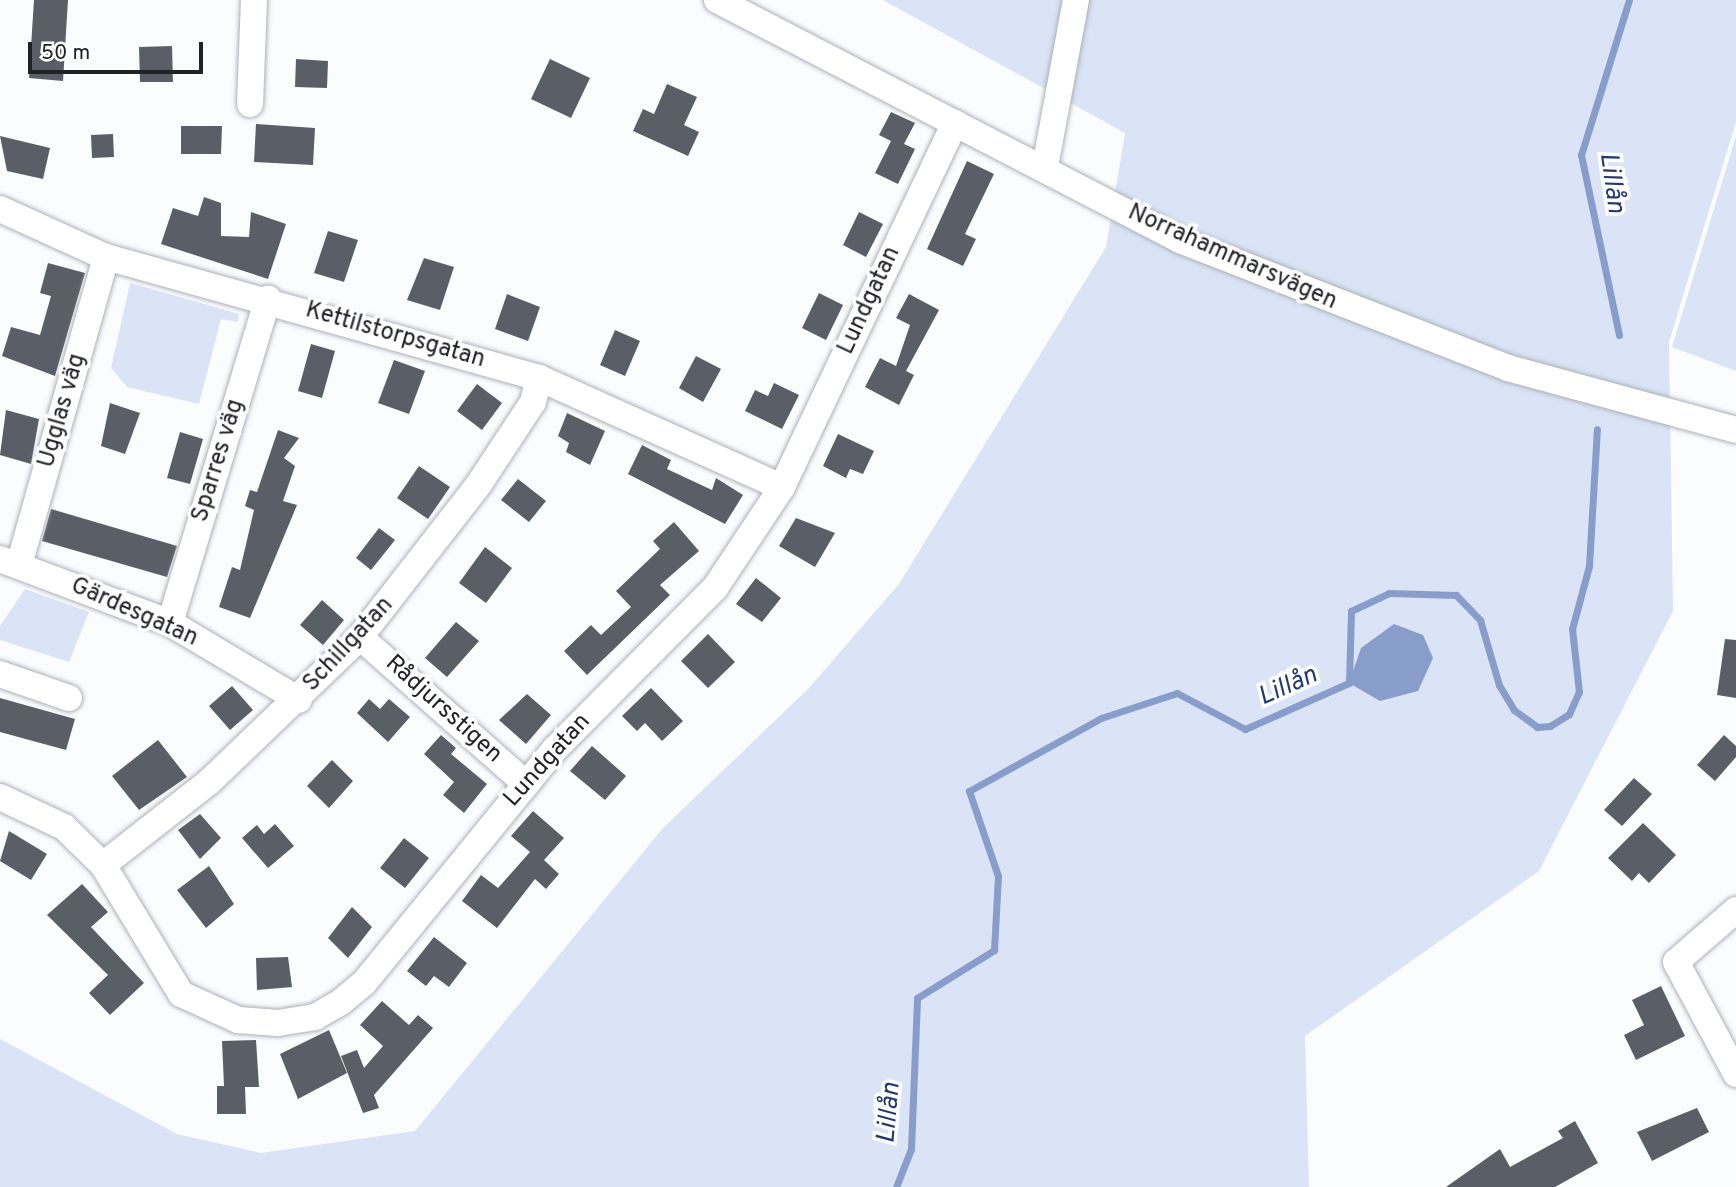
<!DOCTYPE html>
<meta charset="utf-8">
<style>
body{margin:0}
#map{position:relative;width:1736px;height:1187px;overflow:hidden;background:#fbfcfe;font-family:Overpass,sans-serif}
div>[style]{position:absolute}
.green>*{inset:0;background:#dae4f6}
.water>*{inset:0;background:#889dc9}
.stream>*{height:7px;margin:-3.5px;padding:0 3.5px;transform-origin:3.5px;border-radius:3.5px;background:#889dc9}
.building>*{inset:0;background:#5a5e66}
.roads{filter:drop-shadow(0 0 2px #acb0b9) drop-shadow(0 0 2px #acb0b9)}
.minor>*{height:26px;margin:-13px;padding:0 13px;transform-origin:13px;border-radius:13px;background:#fff}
span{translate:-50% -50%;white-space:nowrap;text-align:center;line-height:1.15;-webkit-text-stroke:7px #fff;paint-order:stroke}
.street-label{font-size:24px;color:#212226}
.water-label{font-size:26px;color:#21396f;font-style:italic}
.scale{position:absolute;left:28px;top:42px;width:175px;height:32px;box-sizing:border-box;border:4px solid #212226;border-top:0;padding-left:9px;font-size:21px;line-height:24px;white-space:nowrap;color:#212226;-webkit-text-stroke:5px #fff;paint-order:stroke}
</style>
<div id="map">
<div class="green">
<div style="clip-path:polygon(883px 0,1736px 0,1736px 122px,1669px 342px,1673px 611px,1539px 871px,1305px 1036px,1309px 1187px,0 1187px,0 1039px,177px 1134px,261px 1153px,415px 1131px,663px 828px,809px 688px,899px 584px,1106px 247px,1125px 133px)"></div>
<div style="clip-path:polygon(1736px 136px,1736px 371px,1672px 347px)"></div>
<div style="clip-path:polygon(130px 283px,239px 314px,238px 322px,221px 319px,199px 404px,127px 387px,111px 368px)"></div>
<div style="clip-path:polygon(25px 589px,89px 612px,69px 662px,0 640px,0 626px)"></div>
</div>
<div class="water">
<div style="clip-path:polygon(1394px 624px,1423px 635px,1433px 658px,1418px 691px,1380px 701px,1349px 683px,1361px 648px)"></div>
</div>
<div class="stream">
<div style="left:1619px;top:335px;width:184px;rotate:-101.9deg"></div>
<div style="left:1581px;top:155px;width:162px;rotate:-72.8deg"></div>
<div style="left:896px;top:1187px;width:41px;rotate:-68.5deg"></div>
<div style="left:911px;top:1149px;width:151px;rotate:-87.7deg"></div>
<div style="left:917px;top:998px;width:91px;rotate:-31.9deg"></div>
<div style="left:994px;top:950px;width:74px;rotate:-86.9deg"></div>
<div style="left:998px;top:876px;width:90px;rotate:-108.8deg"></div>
<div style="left:969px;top:791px;width:151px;rotate:-28.9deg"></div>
<div style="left:1101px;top:718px;width:80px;rotate:-18.2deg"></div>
<div style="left:1177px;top:693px;width:77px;rotate:27.9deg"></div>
<div style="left:1245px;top:729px;width:114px;rotate:-23.9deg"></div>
<div style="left:1349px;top:683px;width:72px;rotate:-88.4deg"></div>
<div style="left:1351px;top:611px;width:42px;rotate:-25.3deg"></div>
<div style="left:1389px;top:593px;width:67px;rotate:1.7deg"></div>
<div style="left:1456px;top:595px;width:35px;rotate:46deg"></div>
<div style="left:1480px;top:620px;width:68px;rotate:73.7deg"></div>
<div style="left:1499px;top:685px;width:29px;rotate:59deg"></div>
<div style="left:1514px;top:710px;width:29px;rotate:36deg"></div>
<div style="left:1537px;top:727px;width:13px;rotate:-4deg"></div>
<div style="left:1550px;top:726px;width:22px;rotate:-32deg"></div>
<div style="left:1569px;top:714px;width:24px;rotate:-66deg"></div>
<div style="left:1579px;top:692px;width:63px;rotate:-96.3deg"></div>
<div style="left:1572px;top:629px;width:65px;rotate:-74.9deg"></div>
<div style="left:1589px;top:566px;width:137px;rotate:-86.7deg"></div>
</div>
<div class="building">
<div style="clip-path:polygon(34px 0,68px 0,63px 81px,29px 78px)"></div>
<div style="clip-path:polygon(172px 46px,173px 82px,140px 82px,139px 47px)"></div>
<div style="clip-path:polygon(296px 59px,328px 61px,327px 88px,295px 87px)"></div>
<div style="clip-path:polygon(550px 59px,590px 78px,571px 118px,531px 99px)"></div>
<div style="clip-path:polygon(667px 84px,697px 97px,684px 125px,699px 132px,688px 156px,633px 131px,643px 109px,654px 114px)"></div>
<div style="clip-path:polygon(891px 112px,915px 123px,904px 144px,915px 149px,898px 184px,875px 173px,891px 141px,879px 135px)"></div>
<div style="clip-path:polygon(256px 124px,315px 128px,313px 165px,254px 162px)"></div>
<div style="clip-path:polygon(181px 126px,222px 126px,221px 154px,181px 154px)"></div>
<div style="clip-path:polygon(113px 134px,114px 157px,92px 158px,91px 135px)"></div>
<div style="clip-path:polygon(0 136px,50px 148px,43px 179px,7px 171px)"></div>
<div style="clip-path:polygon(967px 161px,994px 174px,965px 234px,976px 239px,963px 266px,927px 249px)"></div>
<div style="clip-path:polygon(204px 197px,221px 203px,221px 236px,249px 237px,251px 212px,286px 224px,268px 279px,161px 244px,173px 208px,198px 216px)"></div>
<div style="clip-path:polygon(859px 212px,883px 224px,866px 257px,843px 245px)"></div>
<div style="clip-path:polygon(328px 231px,358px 240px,344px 282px,314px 273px)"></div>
<div style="clip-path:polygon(424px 258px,454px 267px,440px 310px,407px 300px)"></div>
<div style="clip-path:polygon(48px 263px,85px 273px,55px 376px,2px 356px,11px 327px,40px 335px,51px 296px,40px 293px)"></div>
<div style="clip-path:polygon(819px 293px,843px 305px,826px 340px,802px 328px)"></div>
<div style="clip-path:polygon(507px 294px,540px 307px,528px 341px,495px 329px)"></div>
<div style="clip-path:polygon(909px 294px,939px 310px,906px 371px,914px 375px,899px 405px,865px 387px,880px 358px,896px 366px,910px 325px,896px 318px)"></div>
<div style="clip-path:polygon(615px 330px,640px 341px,625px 376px,600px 365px)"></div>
<div style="clip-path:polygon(311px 344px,335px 351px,322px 398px,298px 391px)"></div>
<div style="clip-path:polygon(696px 356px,721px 369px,703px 402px,679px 388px)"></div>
<div style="clip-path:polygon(394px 360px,425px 371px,409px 414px,378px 403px)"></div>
<div style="clip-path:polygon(774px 383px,799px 395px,782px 429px,745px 411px,755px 390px,768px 396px)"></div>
<div style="clip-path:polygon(477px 384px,502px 403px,482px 430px,457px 411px)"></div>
<div style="clip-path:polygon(110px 403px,140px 413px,125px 454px,101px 446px)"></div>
<div style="clip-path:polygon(6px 410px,39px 419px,31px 464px,0 455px)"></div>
<div style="clip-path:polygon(567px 413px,605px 431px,590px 465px,566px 452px,569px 443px,558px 436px)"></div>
<div style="clip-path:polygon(278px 430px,299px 438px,284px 458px,295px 466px,283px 501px,297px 505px,250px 618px,219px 607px,232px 567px,240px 570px,254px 510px,245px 506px,250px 490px,257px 492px)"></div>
<div style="clip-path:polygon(180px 432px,203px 439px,190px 484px,167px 478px)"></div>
<div style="clip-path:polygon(838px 434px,874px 451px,863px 474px,850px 469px,846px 478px,823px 466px)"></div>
<div style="clip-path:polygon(642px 445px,671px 460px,667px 469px,712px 490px,716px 478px,743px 495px,725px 524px,628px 474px)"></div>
<div style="clip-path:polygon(419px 466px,450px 487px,428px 519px,397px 498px)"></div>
<div style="clip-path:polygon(518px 479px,546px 501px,529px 522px,501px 500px)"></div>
<div style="clip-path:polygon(51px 509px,177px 546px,167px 577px,42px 541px)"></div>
<div style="clip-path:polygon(796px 518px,835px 533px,815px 567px,779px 546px)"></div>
<div style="clip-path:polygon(674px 522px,699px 551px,660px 585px,670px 595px,587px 675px,564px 651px,591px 625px,601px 635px,631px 607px,616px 591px,660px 549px,653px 541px)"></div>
<div style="clip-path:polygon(379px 528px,395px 540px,371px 570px,356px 558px)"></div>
<div style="clip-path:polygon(485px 547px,512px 568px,486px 603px,459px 583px)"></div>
<div style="clip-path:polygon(756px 578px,781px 598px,762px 622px,736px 604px)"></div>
<div style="clip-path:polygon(322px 600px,344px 620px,323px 645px,300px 625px)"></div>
<div style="clip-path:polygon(456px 622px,479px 641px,447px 677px,425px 658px)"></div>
<div style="clip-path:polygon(708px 634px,735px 662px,708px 688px,681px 661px)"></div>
<div style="clip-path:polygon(1725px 639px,1736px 640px,1736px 698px,1717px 695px)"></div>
<div style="clip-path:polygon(232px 686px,253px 710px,230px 730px,209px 706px)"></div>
<div style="clip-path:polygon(651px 688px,683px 721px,662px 741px,645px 723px,637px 731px,622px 716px)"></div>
<div style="clip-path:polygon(527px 694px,551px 715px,526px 744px,499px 720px)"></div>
<div style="clip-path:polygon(0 698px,75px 719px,66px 750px,0 732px)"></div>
<div style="clip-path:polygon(369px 699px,380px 709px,389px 699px,410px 717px,388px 742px,357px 713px)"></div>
<div style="clip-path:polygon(441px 735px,456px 748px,451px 754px,487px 784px,464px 813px,443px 795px,454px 782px,424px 754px)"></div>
<div style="clip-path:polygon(1724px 735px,1736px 746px,1736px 757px,1715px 781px,1697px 765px)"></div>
<div style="clip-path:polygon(158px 740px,187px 777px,139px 810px,112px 776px)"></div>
<div style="clip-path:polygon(592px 746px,626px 776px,605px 800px,570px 771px)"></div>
<div style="clip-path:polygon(332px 760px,353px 781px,329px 808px,307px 786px)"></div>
<div style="clip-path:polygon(1634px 778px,1652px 794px,1622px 826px,1604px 810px)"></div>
<div style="clip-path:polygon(533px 811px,564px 838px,544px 860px,559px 874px,546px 889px,535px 879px,497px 928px,462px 901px,481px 875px,498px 888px,530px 852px,511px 836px)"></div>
<div style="clip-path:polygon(200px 814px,221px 838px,200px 859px,178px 830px)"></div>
<div style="clip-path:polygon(1643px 823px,1676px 855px,1649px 883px,1639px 873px,1632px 881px,1608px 858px)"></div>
<div style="clip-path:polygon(275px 824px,294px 846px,268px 868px,242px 838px,257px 825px,264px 834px)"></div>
<div style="clip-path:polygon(9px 831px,47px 854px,31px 880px,0 861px)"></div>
<div style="clip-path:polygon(404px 838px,429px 858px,405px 888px,380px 868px)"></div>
<div style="clip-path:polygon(209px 866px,234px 904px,206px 928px,177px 890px)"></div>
<div style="clip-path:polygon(82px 884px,108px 912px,91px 927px,144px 983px,110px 1015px,89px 993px,108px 975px,47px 915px)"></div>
<div style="clip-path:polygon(352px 907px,372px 927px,348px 958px,328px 938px)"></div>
<div style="clip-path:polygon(434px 937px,467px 963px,449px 987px,434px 976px,426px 986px,407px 971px)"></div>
<div style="clip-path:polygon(288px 957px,292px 987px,257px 990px,256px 958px)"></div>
<div style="clip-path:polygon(1661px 986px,1685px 1036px,1636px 1060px,1624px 1035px,1644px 1025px,1632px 1000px)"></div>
<div style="clip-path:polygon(382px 1001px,409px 1025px,418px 1015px,433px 1028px,374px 1095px,379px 1108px,363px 1113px,341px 1056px,357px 1050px,364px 1068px,383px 1046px,360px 1025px)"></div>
<div style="clip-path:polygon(329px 1030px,347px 1073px,298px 1099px,280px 1054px)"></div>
<div style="clip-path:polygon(256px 1040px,259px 1087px,245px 1087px,246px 1114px,217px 1114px,217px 1086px,224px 1086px,222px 1041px)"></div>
<div style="clip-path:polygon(1697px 1108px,1709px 1132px,1652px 1161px,1637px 1132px)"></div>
<div style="clip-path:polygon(1575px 1121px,1598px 1163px,1555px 1187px,1446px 1187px,1500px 1149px,1510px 1167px,1563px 1138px,1558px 1131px)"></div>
</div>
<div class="roads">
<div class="minor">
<div style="left:717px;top:0;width:522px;rotate:27.4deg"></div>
<div style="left:1180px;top:240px;width:352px;rotate:21.3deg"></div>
<div style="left:1508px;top:368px;width:236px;rotate:15.2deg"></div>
<div style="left:250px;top:104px;width:104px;rotate:-87.8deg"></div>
<div style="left:1045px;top:167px;width:170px;rotate:-79.5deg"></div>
<div style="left:0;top:209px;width:116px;rotate:24.4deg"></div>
<div style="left:106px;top:257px;width:450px;rotate:15.6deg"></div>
<div style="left:539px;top:378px;width:266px;rotate:24.2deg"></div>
<div style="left:0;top:559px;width:182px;rotate:20.6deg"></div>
<div style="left:170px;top:623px;width:150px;rotate:30.8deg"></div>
<div style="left:19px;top:565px;width:320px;rotate:-74.2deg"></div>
<div style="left:170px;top:623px;width:339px;rotate:-73.2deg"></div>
<div style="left:360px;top:637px;width:222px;rotate:41.5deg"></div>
<div style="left:0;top:674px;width:73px;rotate:19.2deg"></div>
<div style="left:0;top:797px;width:71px;rotate:25.1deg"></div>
<div style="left:64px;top:827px;width:54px;rotate:44.3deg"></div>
<div style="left:103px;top:865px;width:151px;rotate:58.8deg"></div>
<div style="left:181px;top:994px;width:63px;rotate:24.5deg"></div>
<div style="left:238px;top:1020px;width:40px;rotate:4.3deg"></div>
<div style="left:278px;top:1023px;width:37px;rotate:-9deg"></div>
<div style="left:315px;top:1017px;width:30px;rotate:-30deg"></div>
<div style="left:341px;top:1002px;width:30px;rotate:-40deg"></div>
<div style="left:364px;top:983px;width:301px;rotate:-50.8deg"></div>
<div style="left:554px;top:750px;width:228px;rotate:-45.2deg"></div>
<div style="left:715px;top:588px;width:121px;rotate:-56.4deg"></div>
<div style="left:782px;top:487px;width:403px;rotate:-64.6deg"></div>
<div style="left:103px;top:865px;width:135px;rotate:-38.1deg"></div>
<div style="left:209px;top:782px;width:209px;rotate:-43.8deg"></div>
<div style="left:360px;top:637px;width:194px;rotate:-52.1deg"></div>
<div style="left:479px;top:484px;width:98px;rotate:-56.6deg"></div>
<div style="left:533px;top:402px;width:25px;rotate:-76deg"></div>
<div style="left:1736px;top:910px;width:79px;rotate:139.1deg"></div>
<div style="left:1676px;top:962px;width:127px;rotate:61.8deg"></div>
</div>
</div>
<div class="street-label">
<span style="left:1232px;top:258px;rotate:24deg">Norrahammarsvägen</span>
<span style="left:870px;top:301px;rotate:-65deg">Lundgatan</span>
<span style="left:395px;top:336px;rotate:16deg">Kettilstorpsgatan</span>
<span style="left:63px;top:411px;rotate:-74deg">Ugglas väg</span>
<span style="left:219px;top:461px;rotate:-73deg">Sparres väg</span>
<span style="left:134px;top:613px;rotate:24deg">Gärdesgatan</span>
<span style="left:349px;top:645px;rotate:-47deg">Schillgatan</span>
<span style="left:443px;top:710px;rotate:42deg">Rådjursstigen</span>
<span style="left:548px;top:761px;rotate:-48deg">Lundgatan</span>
</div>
<div class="water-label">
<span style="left:1611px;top:183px;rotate:82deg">Lillån</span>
<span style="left:1288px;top:687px;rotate:-24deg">Lillån</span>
<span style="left:890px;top:1113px;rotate:-85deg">Lillån</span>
</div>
<div class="scale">50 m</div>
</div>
